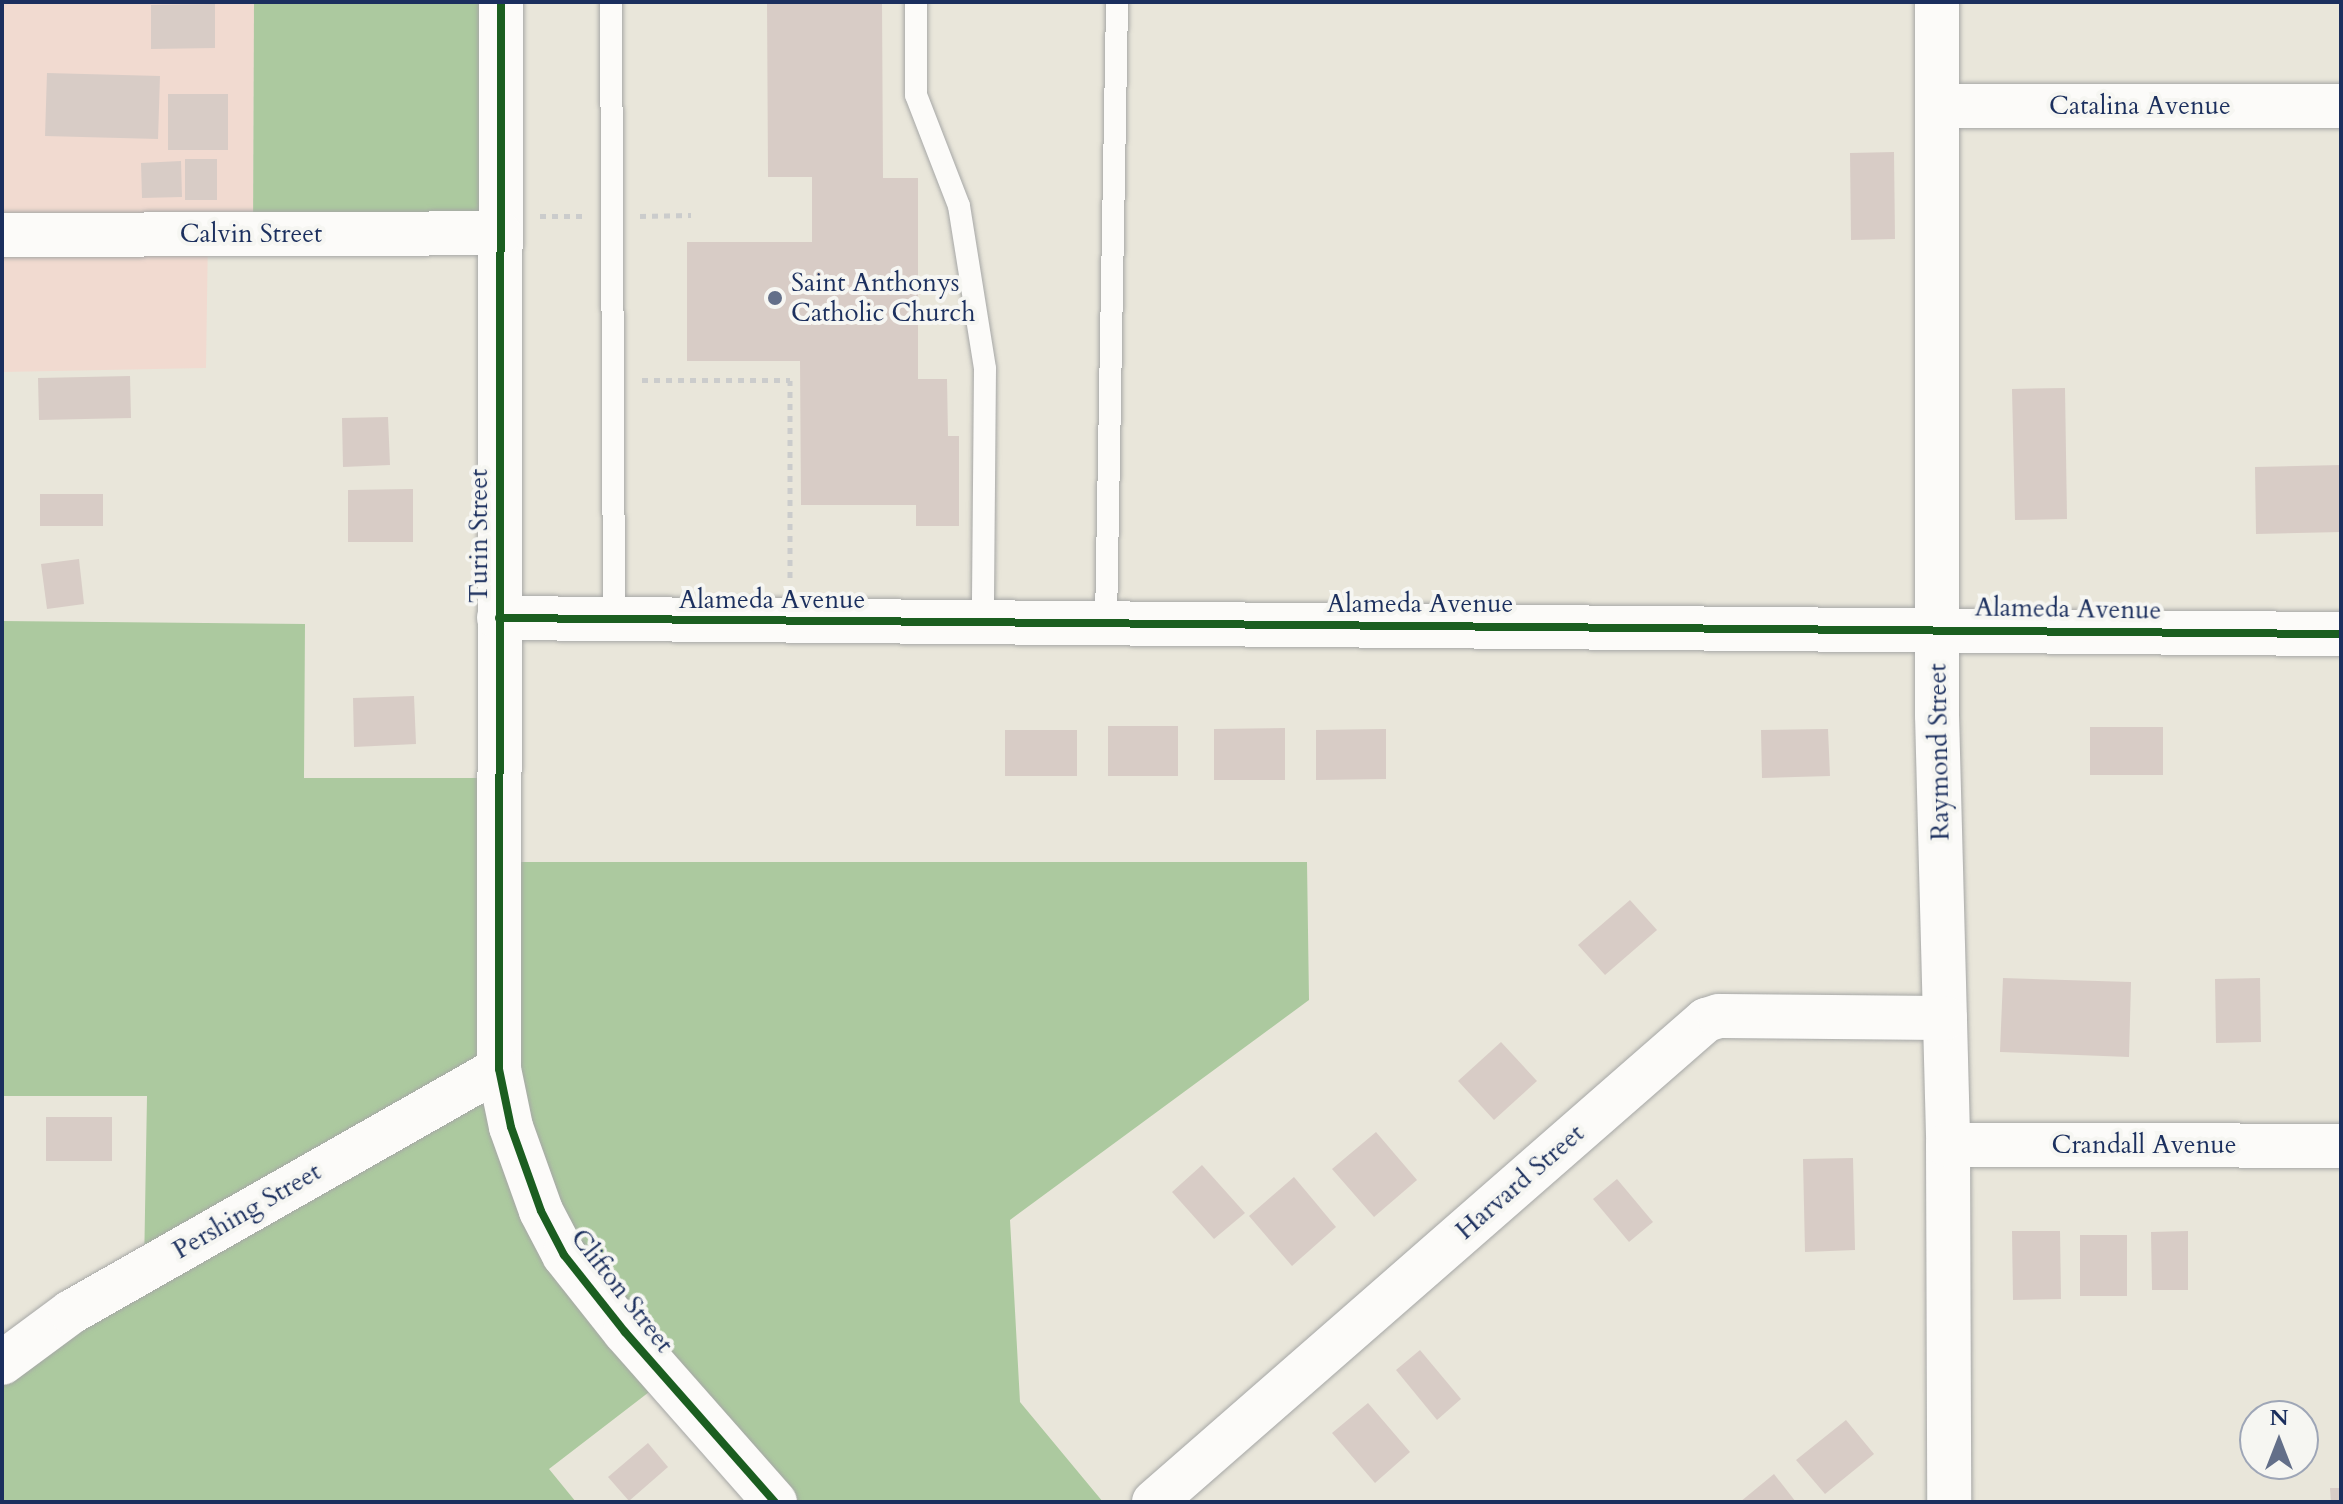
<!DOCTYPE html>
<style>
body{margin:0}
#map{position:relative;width:2343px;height:1504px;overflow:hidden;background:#e9e6da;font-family:Cardo,serif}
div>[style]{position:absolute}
.built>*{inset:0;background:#f1dad0}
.forest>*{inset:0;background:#acc99f}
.building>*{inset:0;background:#d8ccc6}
.path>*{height:5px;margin-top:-2.5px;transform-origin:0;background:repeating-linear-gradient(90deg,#cbcccc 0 6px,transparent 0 12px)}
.roads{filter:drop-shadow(0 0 2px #a6a7a6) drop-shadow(0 0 2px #a6a7a6)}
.service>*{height:22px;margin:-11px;padding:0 11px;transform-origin:11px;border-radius:11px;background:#fcfbf9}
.minor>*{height:44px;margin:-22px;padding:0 22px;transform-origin:22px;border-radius:22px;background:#fcfbf9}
.cycleway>*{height:8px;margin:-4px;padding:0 4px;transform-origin:4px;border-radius:4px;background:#1b5e20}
.dots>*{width:22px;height:22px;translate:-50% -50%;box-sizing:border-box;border:4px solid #f6f6f2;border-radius:50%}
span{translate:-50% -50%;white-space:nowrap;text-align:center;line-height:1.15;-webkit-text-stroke:8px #f6f6f2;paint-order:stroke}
.street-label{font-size:26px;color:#1b2f5e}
.poi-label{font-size:26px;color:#1b2f5e}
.left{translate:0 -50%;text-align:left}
.frame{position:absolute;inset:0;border:4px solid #1b2f5e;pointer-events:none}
.north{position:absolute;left:2239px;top:1400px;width:80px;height:80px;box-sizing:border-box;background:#f6f6f2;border:2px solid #9ea6b7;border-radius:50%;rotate:0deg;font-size:22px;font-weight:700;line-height:32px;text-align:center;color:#1b2f5e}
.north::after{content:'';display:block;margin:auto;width:28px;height:36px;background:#636f89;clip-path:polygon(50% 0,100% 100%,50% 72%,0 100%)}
</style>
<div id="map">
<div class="built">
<div style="clip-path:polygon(2px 2px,254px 2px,253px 234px,208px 234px,206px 368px,2px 372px)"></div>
</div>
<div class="forest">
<div style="clip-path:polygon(254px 2px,501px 2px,500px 233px,253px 234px)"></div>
<div style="clip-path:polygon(2px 621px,305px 624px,304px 778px,499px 778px,499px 862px,1307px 862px,1309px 1000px,1010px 1220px,1020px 1402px,1103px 1502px,772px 1502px,666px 1379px,549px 1469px,576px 1502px,2px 1502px,2px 1363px,144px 1269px,147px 1096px,2px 1096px)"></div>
</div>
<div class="building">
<div style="clip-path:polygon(767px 2px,882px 2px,883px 178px,918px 178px,918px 379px,947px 379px,948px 436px,959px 436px,959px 526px,916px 526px,916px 505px,801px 505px,800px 361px,687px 361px,687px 242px,812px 242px,812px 177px,768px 177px)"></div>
<div style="clip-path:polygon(215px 4px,215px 48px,151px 49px,151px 5px)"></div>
<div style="clip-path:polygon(47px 73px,160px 76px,158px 139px,45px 136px)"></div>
<div style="clip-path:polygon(168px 94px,228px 94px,228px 150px,168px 150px)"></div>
<div style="clip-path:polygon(1894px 152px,1895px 239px,1851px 240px,1850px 153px)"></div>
<div style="clip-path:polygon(185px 159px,217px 159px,217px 200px,185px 200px)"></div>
<div style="clip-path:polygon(181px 161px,182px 197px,142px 198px,141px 163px)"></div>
<div style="clip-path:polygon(130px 376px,131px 418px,39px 420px,38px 378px)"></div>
<div style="clip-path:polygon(2065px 388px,2067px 519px,2015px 520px,2012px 389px)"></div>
<div style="clip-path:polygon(388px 417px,390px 465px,343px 467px,342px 418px)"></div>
<div style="clip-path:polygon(2341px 465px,2341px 532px,2256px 534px,2255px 467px)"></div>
<div style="clip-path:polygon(413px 489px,413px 542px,348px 542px,348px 490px)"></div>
<div style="clip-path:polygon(40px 494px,103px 494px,103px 526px,40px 526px)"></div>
<div style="clip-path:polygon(79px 559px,84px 604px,47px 609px,41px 564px)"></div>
<div style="clip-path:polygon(414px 696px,416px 744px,354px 747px,353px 698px)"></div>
<div style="clip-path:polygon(1108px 726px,1178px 726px,1178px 776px,1108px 776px)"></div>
<div style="clip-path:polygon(2090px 727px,2163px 727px,2163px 775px,2090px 775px)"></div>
<div style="clip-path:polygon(1285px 728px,1285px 780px,1214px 780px,1214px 729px)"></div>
<div style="clip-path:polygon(1386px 729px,1386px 779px,1316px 780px,1316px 730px)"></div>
<div style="clip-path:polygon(1828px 729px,1830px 776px,1762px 778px,1761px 730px)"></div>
<div style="clip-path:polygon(1005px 730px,1077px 730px,1077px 776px,1005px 776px)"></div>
<div style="clip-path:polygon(1630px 900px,1657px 930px,1605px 975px,1578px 945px)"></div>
<div style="clip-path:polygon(2003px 978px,2131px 982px,2129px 1057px,2000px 1052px)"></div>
<div style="clip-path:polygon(2260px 978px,2261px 1042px,2216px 1043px,2215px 979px)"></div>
<div style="clip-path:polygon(1501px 1042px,1537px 1081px,1494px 1120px,1458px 1081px)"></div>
<div style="clip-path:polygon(46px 1117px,112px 1117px,112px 1161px,46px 1161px)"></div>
<div style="clip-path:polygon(1376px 1132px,1417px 1180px,1374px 1217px,1332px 1169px)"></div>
<div style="clip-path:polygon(1853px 1158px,1855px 1250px,1805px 1252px,1803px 1159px)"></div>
<div style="clip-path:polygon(1202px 1165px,1245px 1213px,1214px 1239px,1172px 1192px)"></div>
<div style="clip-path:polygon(1294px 1177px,1336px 1227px,1292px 1266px,1249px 1216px)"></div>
<div style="clip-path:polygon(1617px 1179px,1653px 1222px,1629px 1242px,1593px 1199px)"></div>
<div style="clip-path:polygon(2012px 1231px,2060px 1231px,2061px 1299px,2013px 1300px)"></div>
<div style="clip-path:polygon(2188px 1231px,2188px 1290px,2152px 1290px,2151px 1232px)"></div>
<div style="clip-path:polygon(2080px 1235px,2127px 1235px,2127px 1296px,2080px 1296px)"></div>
<div style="clip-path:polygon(1420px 1350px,1461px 1399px,1437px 1420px,1396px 1370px)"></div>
<div style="clip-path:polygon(1368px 1403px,1410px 1452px,1375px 1483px,1332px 1433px)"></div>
<div style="clip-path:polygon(1846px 1420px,1874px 1454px,1825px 1494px,1796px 1460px)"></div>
<div style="clip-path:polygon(648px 1443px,668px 1467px,629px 1501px,608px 1477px)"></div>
<div style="clip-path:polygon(1774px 1474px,1796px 1502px,1740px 1502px)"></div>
<div style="clip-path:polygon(2330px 1488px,2341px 1488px,2341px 1502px,2331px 1502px)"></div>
</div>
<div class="path">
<div style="left:540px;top:216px;width:42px"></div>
<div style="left:640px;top:216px;width:51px;rotate:-1.1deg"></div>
<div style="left:642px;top:380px;width:148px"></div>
<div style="left:790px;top:380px;width:199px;rotate:90deg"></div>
</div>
<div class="roads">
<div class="service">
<div style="left:611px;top:2px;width:617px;rotate:89.72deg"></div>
<div style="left:916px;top:2px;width:93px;rotate:90deg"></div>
<div style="left:916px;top:95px;width:119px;rotate:68.8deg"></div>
<div style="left:959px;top:206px;width:165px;rotate:80.9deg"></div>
<div style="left:985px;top:369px;width:252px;rotate:90.5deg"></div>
<div style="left:1106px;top:622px;width:620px;rotate:-88.98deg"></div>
</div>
<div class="minor">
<div style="left:501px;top:2px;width:1067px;rotate:90.11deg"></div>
<div style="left:499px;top:1069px;width:59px;rotate:78.3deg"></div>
<div style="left:511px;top:1127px;width:89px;rotate:70.3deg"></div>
<div style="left:541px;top:1211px;width:50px;rotate:62.4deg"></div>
<div style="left:564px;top:1255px;width:98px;rotate:51.6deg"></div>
<div style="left:625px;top:1332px;width:227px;rotate:48.6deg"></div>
<div style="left:1937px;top:2px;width:713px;rotate:90deg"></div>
<div style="left:1937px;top:715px;width:430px;rotate:88.5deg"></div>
<div style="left:1948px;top:1145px;width:357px;rotate:89.8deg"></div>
<div style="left:1938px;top:106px;width:403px"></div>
<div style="left:2px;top:235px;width:498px;rotate:-0.2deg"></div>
<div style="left:499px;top:618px;width:1842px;rotate:0.5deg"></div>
<div style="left:1948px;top:1145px;width:393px;rotate:0.1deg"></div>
<div style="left:2px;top:1363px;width:86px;rotate:-36.5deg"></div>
<div style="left:71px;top:1312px;width:492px;rotate:-29.6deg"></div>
<div style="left:1154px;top:1502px;width:733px;rotate:-41.13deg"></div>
<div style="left:1706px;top:1020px;width:14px;rotate:-17deg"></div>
<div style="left:1719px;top:1016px;width:226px;rotate:0.5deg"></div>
</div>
</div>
<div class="cycleway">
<div style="left:501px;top:2px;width:1067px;rotate:90.11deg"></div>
<div style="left:499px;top:1069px;width:59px;rotate:78.3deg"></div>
<div style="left:511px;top:1127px;width:89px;rotate:70.3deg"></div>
<div style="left:541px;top:1211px;width:50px;rotate:62.4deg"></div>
<div style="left:564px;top:1255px;width:98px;rotate:51.6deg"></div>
<div style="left:625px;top:1332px;width:227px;rotate:48.6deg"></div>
<div style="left:499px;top:618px;width:1842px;rotate:0.5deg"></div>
</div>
<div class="dots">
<div style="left:775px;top:298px;background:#636f89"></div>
</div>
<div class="street-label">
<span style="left:2140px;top:106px">Catalina Avenue</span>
<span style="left:251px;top:234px">Calvin Street</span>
<span style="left:479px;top:536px;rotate:-90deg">Turin Street</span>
<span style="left:772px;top:600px">Alameda Avenue</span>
<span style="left:1420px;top:604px">Alameda Avenue</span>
<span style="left:2068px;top:609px;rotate:1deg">Alameda Avenue</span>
<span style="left:1939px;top:752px;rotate:-91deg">Raymond Street</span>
<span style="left:2144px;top:1145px">Crandall Avenue</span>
<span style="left:1520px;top:1182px;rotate:-41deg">Harvard Street</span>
<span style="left:247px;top:1211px;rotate:-30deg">Pershing Street</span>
<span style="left:622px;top:1291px;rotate:52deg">Clifton Street</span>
</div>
<div class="poi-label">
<span class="left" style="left:791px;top:298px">Saint Anthonys<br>Catholic Church</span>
</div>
<div class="frame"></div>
<div class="north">N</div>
</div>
